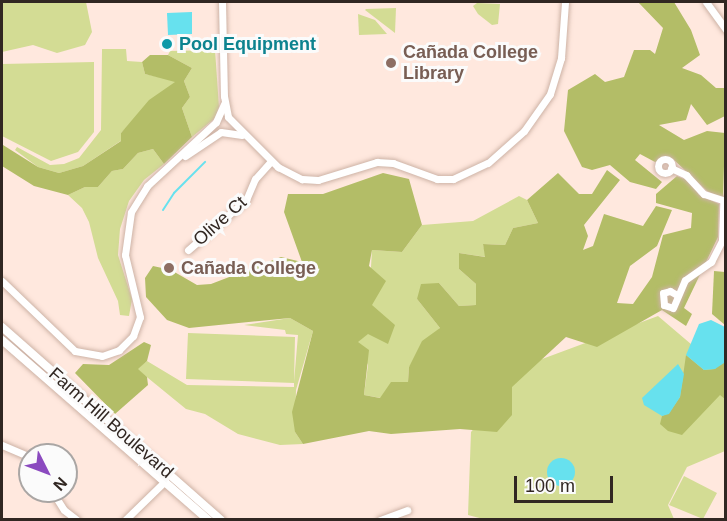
<!DOCTYPE html>
<meta charset="utf-8">
<style>
body{margin:0}
#map{position:relative;width:727px;height:521px;overflow:hidden;background:#ffe8de;font-family:Helvetica,sans-serif}
div>[style]{position:absolute}
.green>*{inset:0;background:#d3dc94}
.forest>*{inset:0;background:#b3bd67}
.water>*{inset:0;background:#67e1ee}
.round{border-radius:50%}
.stream>*{height:2px;margin:-1px;padding:0 1px;transform-origin:1px;border-radius:1px;background:#67e1ee}
.roads{filter:drop-shadow(0 0 2px #ceb3a6) drop-shadow(0 0 2px #ceb3a6)}
.minor>*{height:7px;margin:-3.5px;padding:0 3.5px;transform-origin:3.5px;border-radius:3.5px;background:#fff}
.minor>.ring{margin:-3.5px;padding:0;box-sizing:content-box;background:none;border:7px solid #fff;border-radius:50%}
.major>*{height:8px;margin:-4px;padding:0 4px;transform-origin:4px;border-radius:4px;background:#fff}
.dots>*{width:16px;height:16px;translate:-50% -50%;box-sizing:border-box;border:3px solid #fbfbfb;border-radius:50%}
span{translate:-50% -50%;white-space:nowrap;text-align:center;line-height:1.15;-webkit-text-stroke:6px #fbfbfb;paint-order:stroke}
.culture-label{font-size:18px;color:#0d838f;font-weight:700}
.left{translate:0 -50%;text-align:left}
.education-label{font-size:18px;color:#785e54;font-weight:700}
.street-label{font-size:18px;color:#312722}
.frame{position:absolute;inset:0;border:3px solid #312722;pointer-events:none}
.north{position:absolute;left:18px;top:443px;width:60px;height:60px;box-sizing:border-box;background:#fbfbfb;border:2px solid #aaa6a4;border-radius:50%;rotate:132deg;font-size:16px;font-weight:700;line-height:24px;text-align:center;color:#312722}
.north::after{content:'';display:block;margin:auto;width:21px;height:27px;background:#8b4abf;clip-path:polygon(50% 0,100% 100%,50% 72%,0 100%)}
.scale{position:absolute;left:514px;top:476px;width:99px;height:27px;box-sizing:border-box;border:3px solid #312722;border-top:0;padding-left:8px;font-size:18px;line-height:21px;white-space:nowrap;color:#312722;-webkit-text-stroke:4px #fbfbfb;paint-order:stroke}
</style>
<div id="map">
<div class="green">
<div style="clip-path:polygon(2px 2px,86px 2px,92px 32px,85px 45px,57px 53px,33px 45px,2px 52px)"></div>
<div style="clip-path:polygon(477px 3px,500px 4px,498px 24px,492px 25px,478px 14px,473px 6px)"></div>
<div style="clip-path:polygon(396px 8px,395px 33px,365px 10px,366px 9px)"></div>
<div style="clip-path:polygon(358px 14px,375px 20px,387px 34px,359px 35px)"></div>
<div style="clip-path:polygon(102px 49px,126px 49px,127px 61px,142px 62px,145px 74px,177px 81px,135px 118px,121px 133px,122px 140px,83px 166px,59px 173px,38px 167px,15px 150px,17px 147px,50px 165px,64px 164px,79px 158px,101px 130px)"></div>
<div style="clip-path:polygon(215px 50px,219px 107px,215px 118px,192px 137px,182px 108px,190px 97px,184px 81px,192px 68px,168px 55px,170px 51px)"></div>
<div style="clip-path:polygon(94px 62px,94px 132px,78px 152px,51px 161px,2px 136px,2px 64px)"></div>
<div style="clip-path:polygon(153px 149px,164px 164px,144px 180px,129px 201px,120px 229px,118px 255px,132px 299px,129px 316px,120px 315px,118px 301px,98px 258px,89px 222px,82px 208px,68px 195px,85px 187px,98px 187px,112px 171px,123px 169px,138px 153px)"></div>
<div style="clip-path:polygon(519px 196px,527px 200px,538px 223px,513px 228px,505px 245px,483px 244px,486px 257px,459px 253px,459px 269px,476px 284px,476px 305px,459px 306px,439px 283px,417px 299px,440px 328px,409px 367px,408px 383px,381px 398px,364px 395px,368px 365px,357px 342px,367px 334px,372px 250px,402px 252px,422px 225px,473px 221px)"></div>
<div style="clip-path:polygon(658px 316px,725px 373px,725px 451px,687px 467px,668px 505px,674px 519px,487px 520px,468px 515px,471px 432px,526px 365px)"></div>
<div style="clip-path:polygon(290px 318px,313px 331px,296px 390px,295px 432px,303px 444px,280px 445px,238px 434px,205px 414px,186px 409px,137px 369px,147px 361px,187px 385px,294px 387px,294px 383px,186px 379px,188px 333px,295px 337px,294px 382px,298px 335px,286px 334px,285px 330px,244px 325px)"></div>
<div style="clip-path:polygon(684px 476px,717px 493px,703px 519px,669px 505px)"></div>
</div>
<div class="forest">
<div style="clip-path:polygon(638px 2px,674px 2px,691px 30px,700px 55px,682px 68px,701px 75px,716px 88px,725px 88px,725px 116px,707px 125px,691px 104px,686px 120px,659px 125px,684px 140px,707px 131px,725px 133px,723px 199px,707px 191px,673px 159px,655px 162px,640px 154px,635px 160px,662px 182px,656px 189px,630px 182px,610px 165px,592px 170px,582px 167px,564px 131px,568px 90px,595px 74px,605px 82px,624px 77px,634px 50px,650px 50px,655px 54px,663px 28px)"></div>
<div style="clip-path:polygon(150px 55px,168px 55px,192px 68px,184px 81px,190px 97px,182px 108px,192px 137px,164px 164px,153px 149px,138px 153px,123px 169px,112px 171px,98px 187px,85px 187px,68px 195px,34px 186px,2px 166px,3px 145px,38px 167px,59px 173px,83px 166px,121px 141px,121px 133px,149px 100px,175px 82px,145px 74px,142px 62px)"></div>
<div style="clip-path:polygon(607px 170px,620px 180px,584px 225px,588px 236px,583px 250px,593px 246px,604px 214px,643px 226px,656px 206px,672px 210px,657px 246px,630px 266px,617px 303px,633px 304px,652px 277px,663px 235px,691px 228px,692px 213px,656px 203px,656px 194px,677px 176px,691px 182px,699px 195px,719px 204px,718px 237px,684px 308px,692px 314px,686px 326px,662px 310px,597px 347px,566px 337px,512px 387px,512px 415px,497px 432px,460px 429px,391px 434px,369px 431px,303px 444px,295px 432px,292px 412px,313px 331px,290px 318px,189px 328px,167px 320px,146px 297px,145px 278px,153px 266px,171px 270px,197px 285px,211px 284px,281px 257px,302px 262px,284px 212px,288px 194px,323px 194px,383px 173px,409px 179px,422px 225px,402px 252px,372px 250px,369px 266px,386px 281px,372px 305px,395px 325px,388px 344px,368px 334px,358px 342px,369px 350px,364px 395px,380px 398px,391px 382px,408px 382px,409px 367px,422px 341px,440px 328px,417px 299px,421px 284px,439px 283px,459px 306px,476px 305px,476px 284px,459px 269px,459px 253px,485px 257px,483px 244px,505px 245px,513px 228px,538px 223px,527px 200px,558px 173px,579px 194px,592px 194px)"></div>
<div style="clip-path:polygon(714px 271px,725px 272px,725px 325px,712px 314px)"></div>
<div style="clip-path:polygon(144px 342px,151px 345px,147px 361px,138px 369px,147px 377px,148px 385px,115px 414px,75px 373px,83px 364px,109px 365px)"></div>
<div style="clip-path:polygon(725px 352px,725px 399px,720px 395px,682px 435px,668px 431px,660px 424px,662px 416px,669px 413px,680px 397px,686px 355px,704px 370px,715px 369px)"></div>
</div>
<div class="water">
<div style="clip-path:polygon(192px 12px,192px 34px,168px 35px,167px 13px)"></div>
<div style="clip-path:polygon(711px 320px,725px 327px,724px 363px,715px 369px,704px 370px,686px 355px,699px 324px)"></div>
<div style="clip-path:polygon(678px 364px,684px 374px,680px 397px,669px 414px,662px 416px,644px 405px,642px 398px)"></div>
<div class="round" style="left:547px;top:458px;width:28px;height:28px"></div>
</div>
<div class="stream">
<div style="left:163px;top:210px;width:20px;rotate:-57deg"></div>
<div style="left:174px;top:193px;width:44px;rotate:-45deg"></div>
</div>
<div class="roads">
<div class="minor">
<div style="left:222px;top:2px;width:94px;rotate:88.8deg"></div>
<div style="left:224px;top:96px;width:21px;rotate:79deg"></div>
<div style="left:228px;top:117px;width:71px;rotate:45deg"></div>
<div style="left:278px;top:167px;width:27px;rotate:27deg"></div>
<div style="left:302px;top:179px;width:16px;rotate:4deg"></div>
<div style="left:318px;top:180px;width:62px;rotate:-17deg"></div>
<div style="left:377px;top:162px;width:16px;rotate:4deg"></div>
<div style="left:393px;top:163px;width:47px;rotate:20deg"></div>
<div style="left:437px;top:179px;width:16px"></div>
<div style="left:453px;top:179px;width:38px;rotate:-25deg"></div>
<div style="left:488px;top:163px;width:48px;rotate:-41.6deg"></div>
<div style="left:524px;top:131px;width:45px;rotate:-54.9deg"></div>
<div style="left:550px;top:94px;width:38px;rotate:-73deg"></div>
<div style="left:561px;top:58px;width:56px;rotate:-85.9deg"></div>
<div style="left:706px;top:2px;width:34px;rotate:54deg"></div>
<div style="left:185px;top:156px;width:43px;rotate:-33.7deg"></div>
<div style="left:221px;top:132px;width:21px;rotate:8deg"></div>
<div class="ring" style="left:658px;top:159px;width:7px;height:7px"></div>
<div style="left:671px;top:168px;width:17px;rotate:25deg"></div>
<div style="left:686px;top:175px;width:26px;rotate:47deg"></div>
<div style="left:704px;top:194px;width:23px;rotate:18deg"></div>
<div style="left:188px;top:250px;width:77px;rotate:-40.8deg"></div>
<div style="left:246px;top:200px;width:23px;rotate:-67deg"></div>
<div style="left:255px;top:179px;width:24px;rotate:-48deg"></div>
<div style="left:2px;top:281px;width:101px;rotate:43.8deg"></div>
<div style="left:75px;top:351px;width:27px;rotate:10deg"></div>
<div style="left:102px;top:356px;width:18px;rotate:-19deg"></div>
<div style="left:119px;top:350px;width:20px;rotate:-45deg"></div>
<div style="left:133px;top:336px;width:20px;rotate:-70deg"></div>
<div style="left:140px;top:317px;width:64px;rotate:-103.6deg"></div>
<div style="left:125px;top:255px;width:43px;rotate:-82.1deg"></div>
<div style="left:131px;top:212px;width:31px;rotate:-58deg"></div>
<div style="left:147px;top:186px;width:94px;rotate:-42.8deg"></div>
<div style="left:216px;top:122px;width:20px;rotate:-66deg"></div>
<div style="left:677px;top:295px;width:8px;rotate:-150deg"></div>
<div style="left:670px;top:291px;width:7px;rotate:164deg"></div>
<div style="left:663px;top:293px;width:12px;rotate:85deg"></div>
<div style="left:664px;top:305px;width:9px;rotate:18deg"></div>
<div style="left:673px;top:308px;width:30px;rotate:-67deg"></div>
<div style="left:685px;top:280px;width:32px;rotate:-35deg"></div>
<div style="left:711px;top:262px;width:25px;rotate:-63deg"></div>
<div style="left:722px;top:240px;width:37px;rotate:-88deg"></div>
<div style="left:2px;top:445px;width:30px;rotate:23deg"></div>
<div style="left:52px;top:491px;width:22px;rotate:58deg"></div>
<div style="left:64px;top:510px;width:16px;rotate:38deg"></div>
<div style="left:125px;top:520px;width:56px;rotate:-44.3deg"></div>
<div style="left:380px;top:520px;width:29px;rotate:-20deg"></div>
</div>
<div class="major">
<div style="left:2px;top:327px;width:292px;rotate:41.4deg"></div>
<div style="left:2px;top:340px;width:274px;rotate:41.1deg"></div>
</div>
</div>
<div class="dots">
<div style="left:167px;top:44px;background:#0f9aa8"></div>
<div style="left:391px;top:63px;background:#8d6e63"></div>
<div style="left:169px;top:268px;background:#8d6e63"></div>
</div>
<div class="culture-label">
<span class="left" style="left:179px;top:44px">Pool Equipment</span>
</div>
<div class="education-label">
<span class="left" style="left:403px;top:63px">Cañada College<br>Library</span>
<span class="left" style="left:181px;top:268px">Cañada College</span>
</div>
<div class="street-label">
<span style="left:220px;top:221px;rotate:-42deg">Olive Ct</span>
<span style="left:111px;top:423px;rotate:41deg">Farm Hill Boulevard</span>
</div>
<div class="frame"></div>
<div class="north">N</div>
<div class="scale">100 m</div>
</div>
